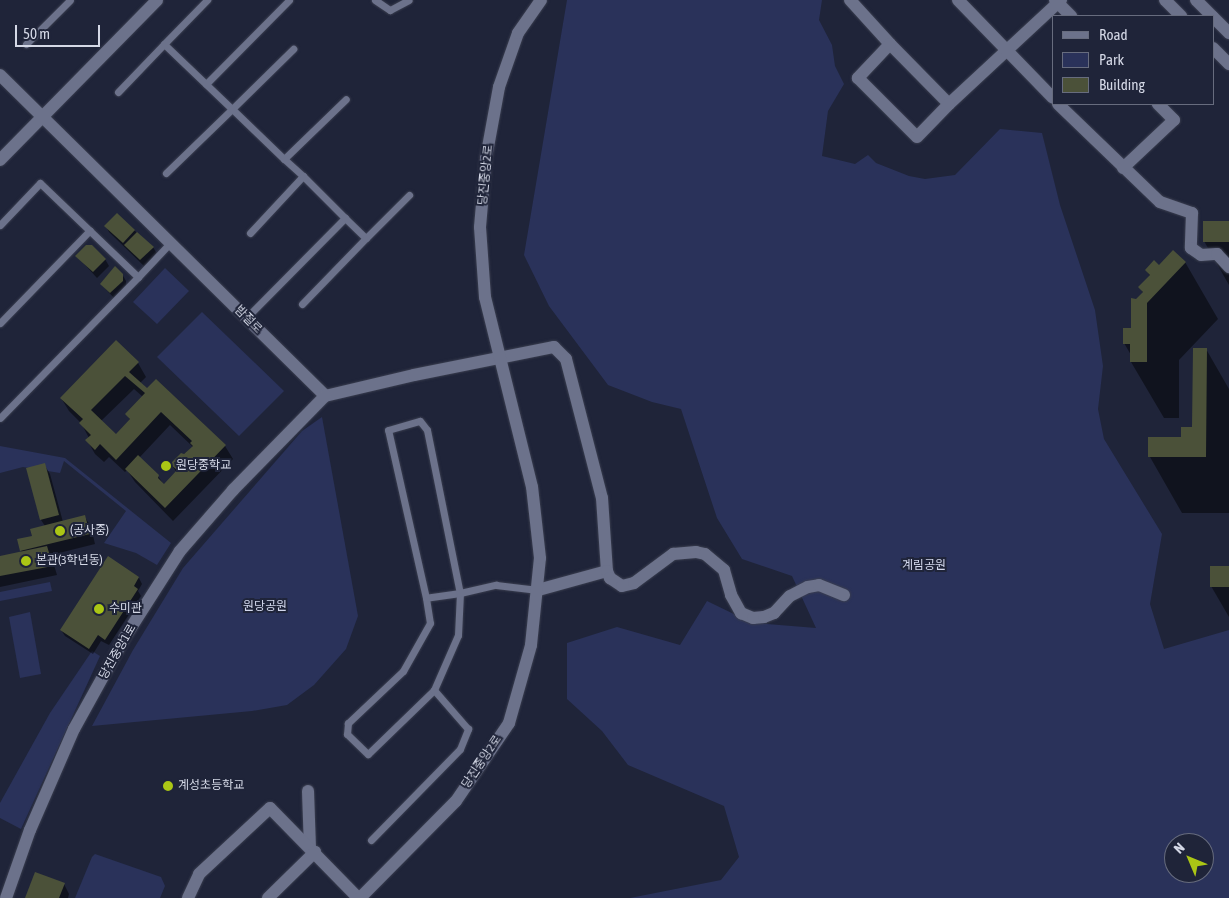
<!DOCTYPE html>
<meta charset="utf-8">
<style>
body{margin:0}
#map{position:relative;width:1229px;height:898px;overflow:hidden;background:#1f2439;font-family:"Asap Condensed","Noto Sans KR",sans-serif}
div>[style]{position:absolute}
.green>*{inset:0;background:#2a325a}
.shadow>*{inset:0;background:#0007}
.building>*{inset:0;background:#4b5139}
.roads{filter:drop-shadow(0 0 1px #3a3e4f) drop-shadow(0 0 1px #3a3e4f)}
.lane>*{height:7px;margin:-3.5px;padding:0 3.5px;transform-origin:3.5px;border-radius:3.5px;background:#6c728b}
.street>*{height:12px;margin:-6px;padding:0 6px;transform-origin:6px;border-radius:6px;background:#6c728b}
.secondary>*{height:12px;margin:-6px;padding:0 6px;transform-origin:6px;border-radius:6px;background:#6c728b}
.dots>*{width:14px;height:14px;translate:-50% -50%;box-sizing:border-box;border:2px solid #1f2439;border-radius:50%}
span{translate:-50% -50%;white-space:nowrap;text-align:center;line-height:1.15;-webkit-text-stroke:4px #1f2439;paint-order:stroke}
.street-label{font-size:12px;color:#d4d8e6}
.poi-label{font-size:12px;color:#d4d8e6}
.left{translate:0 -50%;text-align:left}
.park-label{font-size:12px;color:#d3d8ed}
.legend{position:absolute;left:1052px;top:15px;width:162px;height:90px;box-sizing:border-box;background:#1f2439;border:1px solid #676c7e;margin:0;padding:6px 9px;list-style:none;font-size:15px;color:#d4d8e6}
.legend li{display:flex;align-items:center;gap:10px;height:25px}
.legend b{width:25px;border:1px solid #676c7e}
.north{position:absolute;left:1164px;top:833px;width:50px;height:50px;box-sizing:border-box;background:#1f2439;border:1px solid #676c7e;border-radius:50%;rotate:315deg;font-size:14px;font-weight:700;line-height:20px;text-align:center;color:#d4d8e6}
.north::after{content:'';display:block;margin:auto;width:18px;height:22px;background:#abc615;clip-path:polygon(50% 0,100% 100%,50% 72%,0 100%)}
.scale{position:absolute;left:15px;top:25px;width:85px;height:22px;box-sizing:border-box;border:2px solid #d4d8e6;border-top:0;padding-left:6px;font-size:15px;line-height:18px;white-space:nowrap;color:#d4d8e6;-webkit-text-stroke:4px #1f2439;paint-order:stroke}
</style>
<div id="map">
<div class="green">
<div style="clip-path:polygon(evenodd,567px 0,822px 0,819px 20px,832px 45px,835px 66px,844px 84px,828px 111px,822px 156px,855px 164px,868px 155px,876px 163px,909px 176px,925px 179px,955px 175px,1000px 129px,1042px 133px,1060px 205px,1095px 310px,1103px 366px,1098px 409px,1104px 439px,1162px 534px,1150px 604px,1164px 649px,1229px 630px,1229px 898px,630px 898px,721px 880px,739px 857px,724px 806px,628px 765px,602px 731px,567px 699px,567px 643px,617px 627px,680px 645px,707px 601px,742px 618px,767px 624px,816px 628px,792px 576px,742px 559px,717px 518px,681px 409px,652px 402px,608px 385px,549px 306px,524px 255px,567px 0,1174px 843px,1204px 843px,1204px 873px,1174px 873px,1174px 843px)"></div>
<div style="clip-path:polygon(165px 268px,189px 291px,157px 324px,133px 302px)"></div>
<div style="clip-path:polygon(202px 312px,284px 391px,239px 436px,157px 357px)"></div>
<div style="clip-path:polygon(322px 417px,358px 616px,346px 649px,314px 685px,287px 705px,252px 711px,92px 726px,133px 650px,183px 568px,302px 431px)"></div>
<div style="clip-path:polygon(0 446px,65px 458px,171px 543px,157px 565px,136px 553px,104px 543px,126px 511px,64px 461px,60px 473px,23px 467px,0 473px)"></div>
<div style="clip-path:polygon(50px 582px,52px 591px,0 601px,0 592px)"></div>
<div style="clip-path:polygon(30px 612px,41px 674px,20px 678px,9px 617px)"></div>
<div style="clip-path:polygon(92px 651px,100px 656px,21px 829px,0 818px,0 803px,50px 713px)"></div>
<div style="clip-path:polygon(95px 854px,161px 877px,165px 886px,160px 898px,75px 898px,92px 857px)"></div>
</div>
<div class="shadow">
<div style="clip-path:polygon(117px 215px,153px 247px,157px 254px,144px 266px,109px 232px,106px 226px)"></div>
<div style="clip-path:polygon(1229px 222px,1229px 285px,1204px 241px)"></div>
<div style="clip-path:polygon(77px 256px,105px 259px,109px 266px,97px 278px)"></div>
<div style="clip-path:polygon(1185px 262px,1218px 319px,1179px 360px,1179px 418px,1164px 418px,1131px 362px,1131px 355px,1124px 343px,1132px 329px,1137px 300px,1143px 293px,1140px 287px,1150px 276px,1146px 270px)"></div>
<div style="clip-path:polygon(122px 274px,126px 281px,126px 287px,115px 299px,101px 284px)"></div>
<div style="clip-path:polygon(evenodd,116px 342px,138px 363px,146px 377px,140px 383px,147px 390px,156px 380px,225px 446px,233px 459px,173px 521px,135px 482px,127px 470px,125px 472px,109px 457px,104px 462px,95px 454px,87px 440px,89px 438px,81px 423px,69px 411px,61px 398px,116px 342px,134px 389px,143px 397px,127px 414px,130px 420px,116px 436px,101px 421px,134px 389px,116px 342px,170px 425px,193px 447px,171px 464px,177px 473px,164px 485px,158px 476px,139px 458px,170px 425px)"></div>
<div style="clip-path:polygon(1206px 349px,1229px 389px,1229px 513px,1182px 513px,1150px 457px,1182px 438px,1193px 428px)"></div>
<div style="clip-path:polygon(44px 464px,50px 474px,63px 522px,85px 517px,91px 527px,95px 544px,51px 555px,57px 575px,0 587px,0 558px,22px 553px,18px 540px,34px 537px,45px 526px,41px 520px,28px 469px)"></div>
<div style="clip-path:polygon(1229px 567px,1229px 617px,1211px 586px)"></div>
<div style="clip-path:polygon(139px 578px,142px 584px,138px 591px,141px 596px,109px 645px,101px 641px,93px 654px,65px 636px,61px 630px)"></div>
<div style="clip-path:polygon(64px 884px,69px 894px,68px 898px,26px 898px)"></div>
</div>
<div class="building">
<div style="clip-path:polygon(117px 213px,135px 230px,123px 243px,104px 226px)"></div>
<div style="clip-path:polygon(1203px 221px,1229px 221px,1229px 242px,1203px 242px)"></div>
<div style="clip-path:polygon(137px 232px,154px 247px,140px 260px,124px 245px)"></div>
<div style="clip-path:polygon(86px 245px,92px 245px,106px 259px,93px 272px,75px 256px)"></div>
<div style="clip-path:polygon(1173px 250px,1186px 262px,1147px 303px,1147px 362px,1130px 362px,1130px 344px,1123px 344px,1123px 328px,1131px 328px,1131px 298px,1136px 299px,1143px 292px,1138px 287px,1150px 275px,1145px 270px,1154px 260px,1159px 265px)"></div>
<div style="clip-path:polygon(115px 266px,123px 274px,123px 281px,110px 293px,100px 284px)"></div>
<div style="clip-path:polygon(evenodd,116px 340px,139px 362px,129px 372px,147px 388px,156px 379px,226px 445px,165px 508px,125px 469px,138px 455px,159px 475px,158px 478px,164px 484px,177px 470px,170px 464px,181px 453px,184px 454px,193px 446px,190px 443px,192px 441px,161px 412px,116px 460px,100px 444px,95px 450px,85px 440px,91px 435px,79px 423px,83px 419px,60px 398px,116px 340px,125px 376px,145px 393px,125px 414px,130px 419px,116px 434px,91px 410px,125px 376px)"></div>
<div style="clip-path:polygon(1193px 348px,1207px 348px,1206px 457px,1148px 457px,1148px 437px,1181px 437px,1181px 427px,1192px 427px)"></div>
<div style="clip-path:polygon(45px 463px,59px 515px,40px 520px,26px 468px)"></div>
<div style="clip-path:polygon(85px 515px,90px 534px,20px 551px,17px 539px,32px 536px,30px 529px)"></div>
<div style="clip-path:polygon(47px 546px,53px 566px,0 576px,0 556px)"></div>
<div style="clip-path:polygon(108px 556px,139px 577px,134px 586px,138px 589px,105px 640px,98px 635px,89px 649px,60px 630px)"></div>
<div style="clip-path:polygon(1210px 566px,1229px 566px,1229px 587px,1210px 587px)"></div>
<div style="clip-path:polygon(35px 872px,65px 883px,59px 898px,25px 898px)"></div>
</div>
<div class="roads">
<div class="lane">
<div style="left:375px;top:0;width:18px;rotate:34deg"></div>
<div style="left:390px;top:10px;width:21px;rotate:-28deg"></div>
<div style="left:26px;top:44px;width:62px;rotate:-45deg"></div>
<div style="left:164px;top:44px;width:62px;rotate:-45.7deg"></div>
<div style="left:206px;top:84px;width:118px;rotate:-45.3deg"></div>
<div style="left:118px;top:92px;width:66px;rotate:-46.2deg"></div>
<div style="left:164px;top:44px;width:94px;rotate:43.7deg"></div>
<div style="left:232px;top:109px;width:92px;rotate:135.9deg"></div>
<div style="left:284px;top:159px;width:72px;rotate:-136.1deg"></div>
<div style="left:232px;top:109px;width:86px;rotate:-44.5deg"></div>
<div style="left:303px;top:176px;width:25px;rotate:-138deg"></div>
<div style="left:284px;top:159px;width:86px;rotate:-44.1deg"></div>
<div style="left:0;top:225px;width:58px;rotate:-46.4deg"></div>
<div style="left:40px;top:183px;width:136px;rotate:43.8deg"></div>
<div style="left:138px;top:277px;width:197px;rotate:134.4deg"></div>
<div style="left:250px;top:233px;width:78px;rotate:-47.1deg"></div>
<div style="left:303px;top:176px;width:59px;rotate:45deg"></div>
<div style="left:138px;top:277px;width:47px;rotate:-46.7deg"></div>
<div style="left:302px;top:304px;width:92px;rotate:-45.9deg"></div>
<div style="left:246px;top:318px;width:141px;rotate:-45.3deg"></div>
<div style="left:345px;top:218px;width:29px;rotate:44deg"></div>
<div style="left:366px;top:238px;width:61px;rotate:-45deg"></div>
<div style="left:0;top:323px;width:129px;rotate:-45.9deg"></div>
<div style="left:426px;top:598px;width:25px;rotate:81deg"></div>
<div style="left:430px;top:623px;width:55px;rotate:119.4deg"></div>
<div style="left:403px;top:671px;width:76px;rotate:136.6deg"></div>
<div style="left:348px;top:723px;width:11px;rotate:95deg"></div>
<div style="left:347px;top:734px;width:29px;rotate:44deg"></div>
<div style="left:368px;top:754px;width:92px;rotate:-44.1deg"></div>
<div style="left:434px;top:690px;width:60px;rotate:-66.4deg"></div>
<div style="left:458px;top:635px;width:42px;rotate:-87.3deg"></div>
<div style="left:460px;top:593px;width:34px;rotate:172deg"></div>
<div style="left:426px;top:598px;width:172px;rotate:-102.7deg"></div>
<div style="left:388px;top:430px;width:33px;rotate:-16deg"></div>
<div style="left:420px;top:421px;width:11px;rotate:52deg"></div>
<div style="left:427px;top:430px;width:166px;rotate:78.6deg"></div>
<div style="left:460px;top:593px;width:37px;rotate:-13deg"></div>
<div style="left:496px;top:585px;width:42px;rotate:6.8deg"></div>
<div style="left:371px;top:840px;width:127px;rotate:-45.6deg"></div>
<div style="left:460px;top:749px;width:22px;rotate:-68deg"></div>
<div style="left:468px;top:729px;width:52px;rotate:-131.1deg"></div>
</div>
<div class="street">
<div style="left:850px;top:0;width:59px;rotate:47.7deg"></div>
<div style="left:890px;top:44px;width:84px;rotate:45.5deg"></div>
<div style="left:949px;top:104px;width:153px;rotate:-42.9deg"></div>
<div style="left:958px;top:0;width:136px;rotate:45.9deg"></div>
<div style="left:1055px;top:0;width:23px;rotate:45deg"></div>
<div style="left:890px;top:44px;width:47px;rotate:133.3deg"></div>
<div style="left:858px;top:78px;width:83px;rotate:45deg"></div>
<div style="left:917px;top:137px;width:46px;rotate:-45.9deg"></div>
<div style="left:0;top:75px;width:457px;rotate:44.6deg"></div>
<div style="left:1058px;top:104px;width:141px;rotate:43.9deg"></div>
<div style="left:1160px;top:202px;width:34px;rotate:19deg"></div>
<div style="left:1192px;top:213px;width:35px;rotate:92deg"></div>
<div style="left:1191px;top:248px;width:12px;rotate:35deg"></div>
<div style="left:1201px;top:255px;width:16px;rotate:-4deg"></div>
<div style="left:1217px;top:254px;width:18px;rotate:47deg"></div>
<div style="left:0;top:160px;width:224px;rotate:-45.5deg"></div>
<div style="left:1123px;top:168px;width:70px;rotate:-43.3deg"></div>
<div style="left:1174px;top:120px;width:23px;rotate:-135deg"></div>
<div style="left:325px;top:396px;width:91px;rotate:-13.3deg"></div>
<div style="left:414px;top:375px;width:143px;rotate:-11.3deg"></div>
<div style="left:554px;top:347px;width:17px;rotate:45deg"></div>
<div style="left:566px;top:359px;width:144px;rotate:75.5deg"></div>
<div style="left:602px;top:498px;width:73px;rotate:86.1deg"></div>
<div style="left:607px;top:571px;width:72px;rotate:164.6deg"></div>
<div style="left:607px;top:571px;width:8px;rotate:67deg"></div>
<div style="left:610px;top:578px;width:14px;rotate:34deg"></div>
<div style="left:622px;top:586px;width:12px;rotate:-14deg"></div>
<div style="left:634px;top:583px;width:49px;rotate:-36.6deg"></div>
<div style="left:673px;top:554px;width:23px;rotate:-5deg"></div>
<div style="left:696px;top:552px;width:9px;rotate:13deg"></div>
<div style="left:705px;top:554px;width:25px;rotate:40deg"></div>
<div style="left:724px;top:570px;width:26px;rotate:74deg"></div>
<div style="left:731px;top:595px;width:21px;rotate:61deg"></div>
<div style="left:741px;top:613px;width:13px;rotate:23deg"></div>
<div style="left:753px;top:618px;width:11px;rotate:-5deg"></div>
<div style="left:764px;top:617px;width:11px;rotate:-22deg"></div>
<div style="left:774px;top:613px;width:23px;rotate:-47deg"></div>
<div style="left:790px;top:596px;width:20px;rotate:-27deg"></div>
<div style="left:808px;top:587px;width:11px;rotate:-10deg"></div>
<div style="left:819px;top:585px;width:27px;rotate:22deg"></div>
<div style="left:308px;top:791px;width:56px;rotate:88deg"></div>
<div style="left:6px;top:898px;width:72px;rotate:-70.6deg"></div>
<div style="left:30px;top:830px;width:110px;rotate:-66.5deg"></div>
<div style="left:74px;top:729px;width:105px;rotate:-61deg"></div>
<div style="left:125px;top:637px;width:102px;rotate:-57.4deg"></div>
<div style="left:180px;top:551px;width:81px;rotate:-49deg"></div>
<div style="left:233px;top:490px;width:132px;rotate:-45.6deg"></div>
<div style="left:188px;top:898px;width:26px;rotate:-65deg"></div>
<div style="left:199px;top:874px;width:97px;rotate:-42.9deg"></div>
<div style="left:270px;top:808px;width:126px;rotate:45.6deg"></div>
<div style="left:268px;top:898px;width:66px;rotate:-44.4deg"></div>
</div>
<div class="secondary">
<div style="left:1165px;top:0;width:23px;rotate:45deg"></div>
<div style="left:1196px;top:0;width:23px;rotate:45deg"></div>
<div style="left:1213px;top:17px;width:23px;rotate:45deg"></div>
<div style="left:1213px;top:48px;width:23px;rotate:45deg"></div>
<div style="left:360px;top:898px;width:136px;rotate:-45.3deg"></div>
<div style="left:456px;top:801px;width:94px;rotate:-55.8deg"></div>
<div style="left:509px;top:723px;width:81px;rotate:-74.2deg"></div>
<div style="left:531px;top:645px;width:87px;rotate:-84.1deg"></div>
<div style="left:540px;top:558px;width:71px;rotate:-96.4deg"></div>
<div style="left:532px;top:487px;width:196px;rotate:-103.9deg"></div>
<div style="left:485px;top:297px;width:70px;rotate:-94.1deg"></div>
<div style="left:480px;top:227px;width:69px;rotate:-85deg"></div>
<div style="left:486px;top:158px;width:72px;rotate:-79.6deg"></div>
<div style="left:499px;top:87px;width:57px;rotate:-70.6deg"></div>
<div style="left:518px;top:33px;width:40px;rotate:-55.1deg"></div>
</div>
</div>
<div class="dots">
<div style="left:166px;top:466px;background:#abc615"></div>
<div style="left:60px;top:531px;background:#abc615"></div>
<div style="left:26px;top:561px;background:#abc615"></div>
<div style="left:99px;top:609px;background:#abc615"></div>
<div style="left:168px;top:786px;background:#abc615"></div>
</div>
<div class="street-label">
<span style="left:486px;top:175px;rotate:-84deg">당진중앙2로</span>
<span style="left:248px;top:320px;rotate:45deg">밤절로</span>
<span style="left:118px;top:652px;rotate:-60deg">당진중앙1로</span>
<span style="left:482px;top:762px;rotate:-56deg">당진중앙2로</span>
</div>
<div class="poi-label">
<span class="left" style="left:176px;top:466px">원당중학교</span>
<span class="left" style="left:70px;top:531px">(공사중)</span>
<span class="left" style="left:36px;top:561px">본관(3학년동)</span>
<span class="left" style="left:109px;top:609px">수미관</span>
<span class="left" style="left:178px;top:786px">계성초등학교</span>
</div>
<div class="park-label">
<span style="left:924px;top:566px">계림공원</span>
<span style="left:265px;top:607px">원당공원</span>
</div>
<ul class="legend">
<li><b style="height:6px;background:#6c728b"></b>Road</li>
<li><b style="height:14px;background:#2a325a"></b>Park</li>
<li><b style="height:14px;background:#4b5139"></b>Building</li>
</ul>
<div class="north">N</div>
<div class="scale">50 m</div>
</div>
